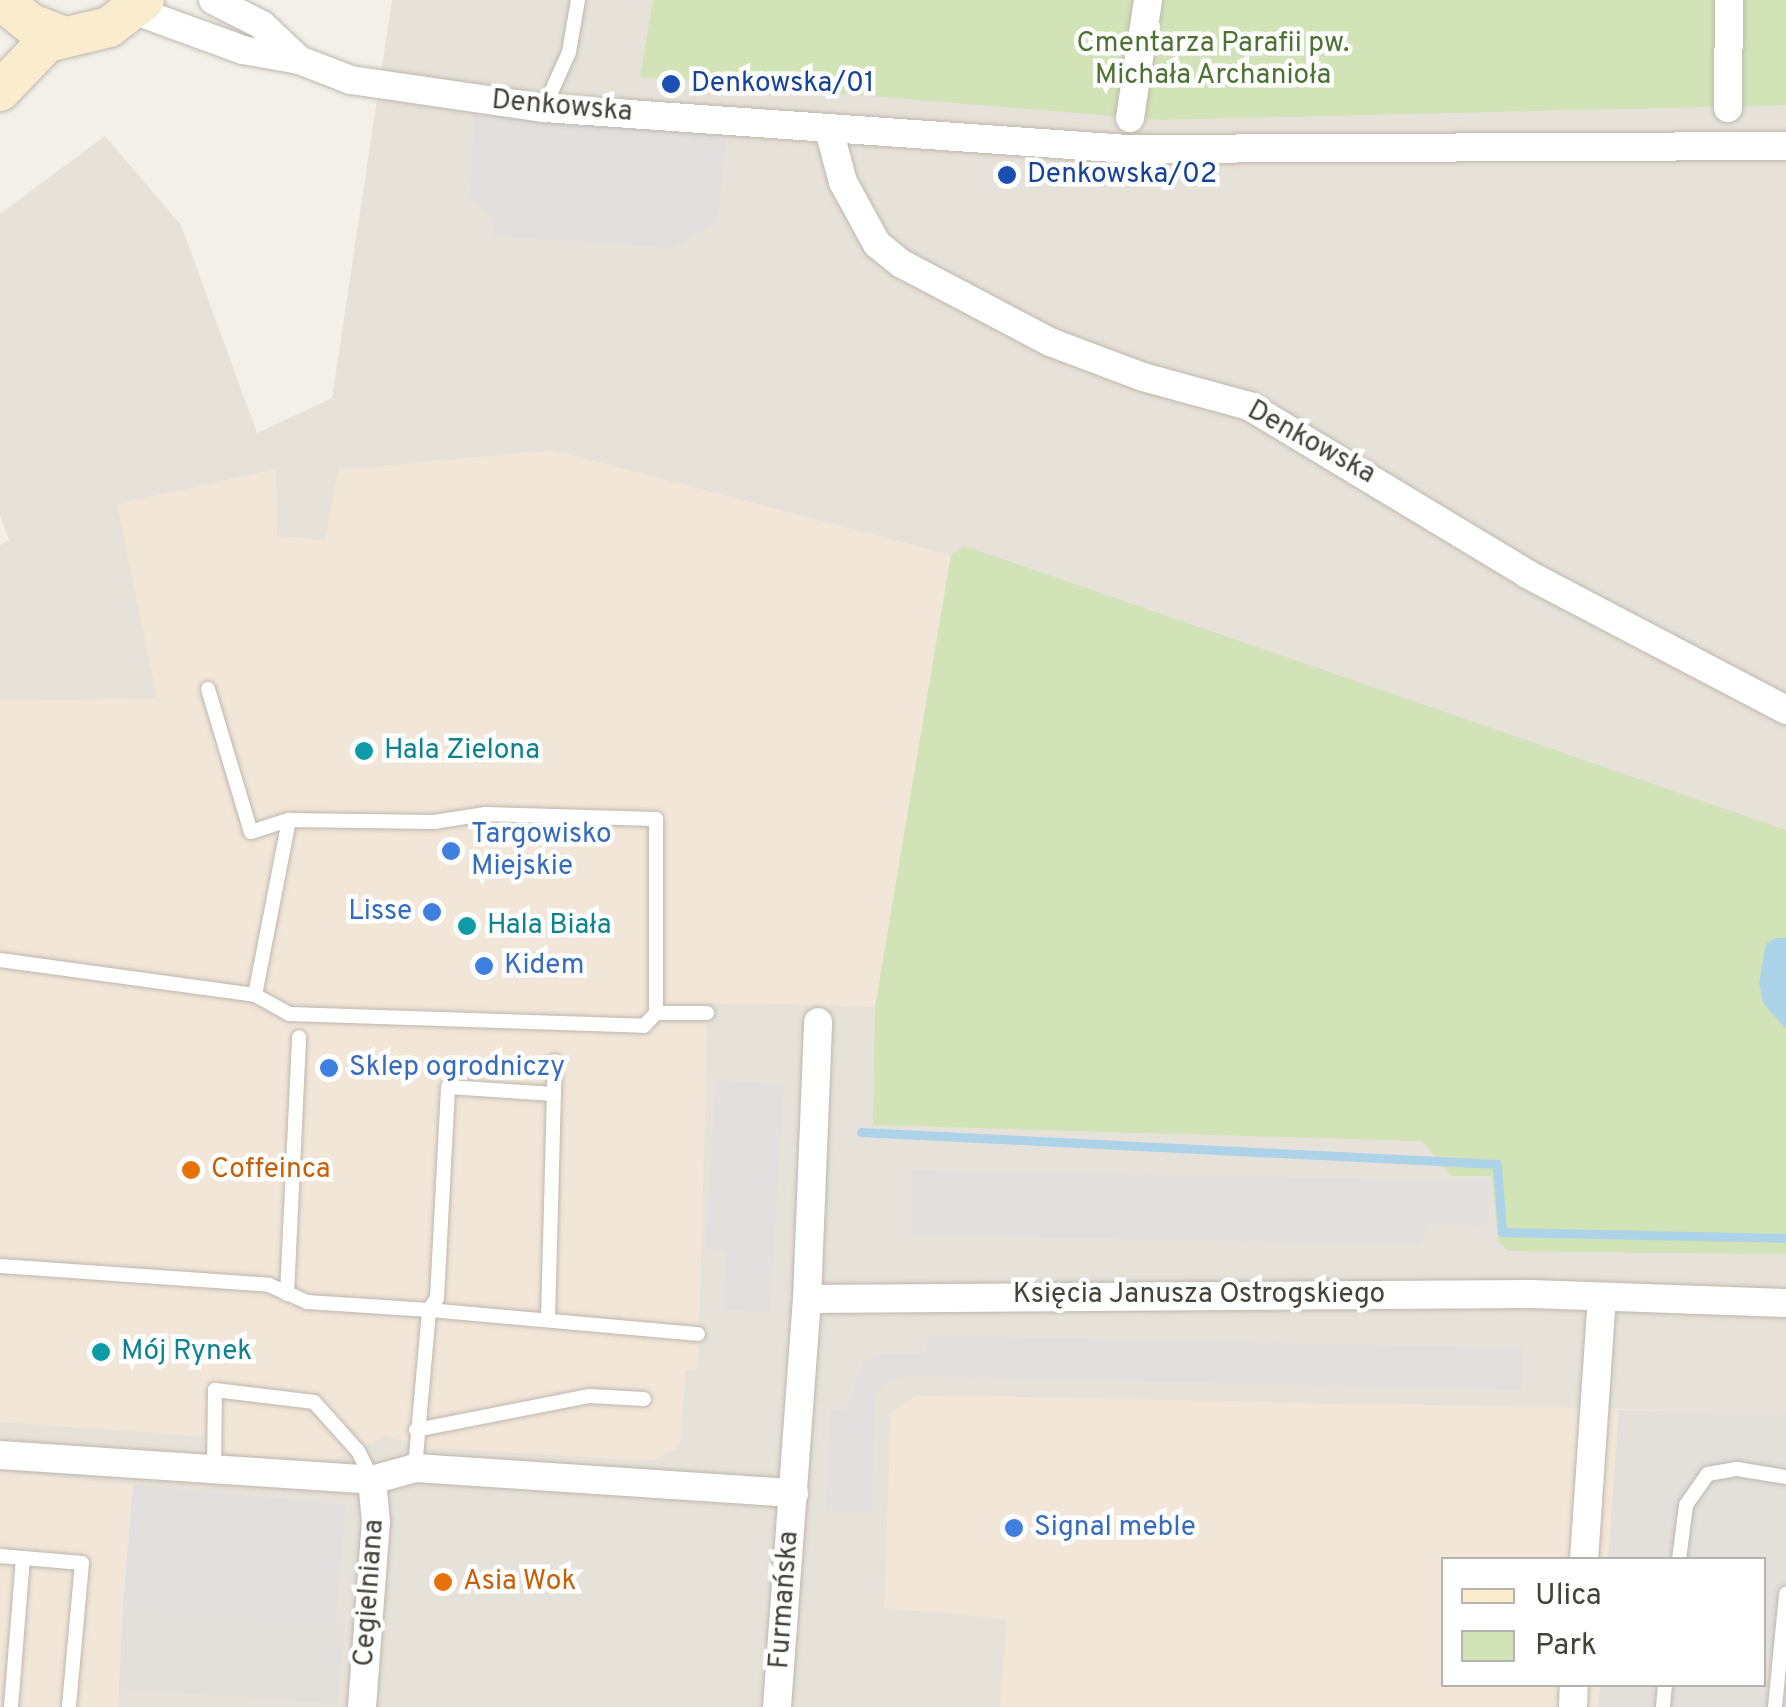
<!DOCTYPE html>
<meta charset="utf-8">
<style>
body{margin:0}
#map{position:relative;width:1786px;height:1707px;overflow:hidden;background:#f3f0ea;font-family:Overpass,sans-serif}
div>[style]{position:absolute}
.residential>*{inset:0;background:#e7e2d9}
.commercial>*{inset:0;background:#f2e6d8}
.industrial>*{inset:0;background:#e3dfdb}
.green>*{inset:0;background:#d1e3b7}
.parking>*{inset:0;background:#e2e0de}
.water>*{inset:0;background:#add3e9}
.stream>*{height:9px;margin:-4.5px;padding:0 4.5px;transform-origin:4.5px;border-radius:4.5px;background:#add3e9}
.roads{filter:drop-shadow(0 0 2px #beb7ae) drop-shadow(0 0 2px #beb7ae)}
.lane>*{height:14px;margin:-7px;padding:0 7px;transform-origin:7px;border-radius:7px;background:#fff}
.street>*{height:28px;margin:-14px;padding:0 14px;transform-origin:14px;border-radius:14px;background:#fff}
.secondary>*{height:40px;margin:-20px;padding:0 20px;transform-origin:20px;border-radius:20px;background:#f9edce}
.dots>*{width:28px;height:28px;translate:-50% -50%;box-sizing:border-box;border:5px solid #fff;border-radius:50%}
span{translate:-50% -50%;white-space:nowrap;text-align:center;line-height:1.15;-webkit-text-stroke:9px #fff;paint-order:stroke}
.park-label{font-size:28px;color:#4d7232}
.transit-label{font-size:28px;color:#164399}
.left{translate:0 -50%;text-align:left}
.street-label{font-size:28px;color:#464139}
.culture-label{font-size:28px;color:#0d838f}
.shop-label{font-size:28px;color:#366cbe}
.right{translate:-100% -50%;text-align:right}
.food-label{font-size:28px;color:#c56008}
.legend{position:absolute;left:1441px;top:1557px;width:325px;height:130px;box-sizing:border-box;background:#fff;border:2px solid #b5b3b0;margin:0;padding:12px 18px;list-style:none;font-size:30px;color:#464139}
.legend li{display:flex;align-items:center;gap:20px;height:50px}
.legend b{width:50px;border:2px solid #b5b3b0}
</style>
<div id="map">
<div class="residential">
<div style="clip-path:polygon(evenodd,392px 0,1786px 0,1786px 1707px,0 1707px,0 545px,9px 540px,0 515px,0 214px,105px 136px,181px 225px,257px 433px,332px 398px,392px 0,1444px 1560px,1764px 1560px,1764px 1684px,1444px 1684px,1444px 1560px)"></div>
</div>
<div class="commercial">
<div style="clip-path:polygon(553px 450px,951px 555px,875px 1007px,708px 1003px,698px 1369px,686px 1370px,680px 1446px,652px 1461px,423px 1447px,385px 1436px,332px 1461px,211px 1453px,201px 1436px,0 1422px,0 700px,157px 698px,117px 504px,276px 469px,277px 536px,325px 540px,338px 470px)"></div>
<div style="clip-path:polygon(evenodd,917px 1395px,1786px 1412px,1786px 1707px,1000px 1707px,1007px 1619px,884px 1608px,891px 1412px,917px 1395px,1444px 1560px,1764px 1560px,1764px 1684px,1444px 1684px,1444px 1560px)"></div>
<div style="clip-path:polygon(0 1471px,133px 1485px,118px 1707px,0 1707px)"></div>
</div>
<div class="industrial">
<div style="clip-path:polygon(1619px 1410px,1786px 1412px,1786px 1707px,1598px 1707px,1600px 1685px,1764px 1684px,1764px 1560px,1608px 1559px)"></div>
<div style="clip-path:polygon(123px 1605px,345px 1624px,338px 1704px,119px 1689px)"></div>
</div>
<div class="green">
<div style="clip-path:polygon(653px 0,1786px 0,1786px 105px,1160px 120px,640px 77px)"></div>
<div style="clip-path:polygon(965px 546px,1786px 830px,1786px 1254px,1508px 1251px,1498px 1241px,1492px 1176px,1451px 1176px,1422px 1141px,873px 1125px,875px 1007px,951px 555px)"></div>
</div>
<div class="parking">
<div style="clip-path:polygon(474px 115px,727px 134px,718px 221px,674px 248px,494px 236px,493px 219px,470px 196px)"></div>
<div style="clip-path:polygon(716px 1080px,784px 1084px,770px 1312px,723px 1310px,726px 1251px,705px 1250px)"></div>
<div style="clip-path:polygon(912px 1170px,1488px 1181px,1488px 1226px,1430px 1223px,1421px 1245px,911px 1235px)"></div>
<div style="clip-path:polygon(928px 1335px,1523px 1348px,1522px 1390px,906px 1376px,887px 1381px,875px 1395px,872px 1512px,826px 1511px,830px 1410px,847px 1409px,863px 1362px,882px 1354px,926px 1353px)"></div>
<div style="clip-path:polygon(133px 1485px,346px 1504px,336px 1624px,123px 1605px)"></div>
</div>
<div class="water">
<div style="clip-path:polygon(1776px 938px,1786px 938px,1786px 1029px,1763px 1003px,1759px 982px,1766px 944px)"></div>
</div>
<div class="stream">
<div style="left:861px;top:1132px;width:637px;rotate:2.88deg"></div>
<div style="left:1497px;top:1164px;width:68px;rotate:85.8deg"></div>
<div style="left:1502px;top:1232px;width:284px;rotate:1.2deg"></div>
</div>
<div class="roads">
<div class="lane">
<div style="left:544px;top:108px;width:61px;rotate:-65.9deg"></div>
<div style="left:569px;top:52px;width:53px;rotate:-80.2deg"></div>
<div style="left:208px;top:689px;width:149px;rotate:73.3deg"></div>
<div style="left:251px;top:832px;width:40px;rotate:-18deg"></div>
<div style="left:0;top:960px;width:257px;rotate:7.8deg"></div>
<div style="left:255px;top:995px;width:39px;rotate:29deg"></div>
<div style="left:289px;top:1014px;width:355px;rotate:1.9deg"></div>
<div style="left:644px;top:1026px;width:18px;rotate:-47deg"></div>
<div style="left:255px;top:995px;width:178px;rotate:-79deg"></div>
<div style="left:289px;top:820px;width:145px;rotate:0.8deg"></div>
<div style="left:434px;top:822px;width:52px;rotate:-8.9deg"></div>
<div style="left:485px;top:814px;width:171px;rotate:1.7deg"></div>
<div style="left:656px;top:819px;width:194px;rotate:90deg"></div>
<div style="left:656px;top:1013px;width:51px"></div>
<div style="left:0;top:1266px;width:270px;rotate:4deg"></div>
<div style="left:269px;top:1285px;width:42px;rotate:24.1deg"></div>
<div style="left:307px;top:1302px;width:122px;rotate:3.8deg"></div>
<div style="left:429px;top:1310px;width:14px;rotate:-56deg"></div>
<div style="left:437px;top:1298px;width:211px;rotate:-87deg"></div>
<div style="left:448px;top:1087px;width:106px;rotate:3.8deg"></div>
<div style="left:287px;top:1294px;width:257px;rotate:-87.3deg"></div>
<div style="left:548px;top:1320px;width:259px;rotate:-88.5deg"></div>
<div style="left:416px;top:1430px;width:177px;rotate:-11.1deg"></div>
<div style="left:590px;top:1396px;width:54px;rotate:3.2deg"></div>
<div style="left:415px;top:1468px;width:159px;rotate:-84.9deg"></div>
<div style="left:429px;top:1310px;width:270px;rotate:5.1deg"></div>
<div style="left:214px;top:1471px;width:81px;rotate:-89.3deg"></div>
<div style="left:215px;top:1390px;width:100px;rotate:6.9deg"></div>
<div style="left:314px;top:1402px;width:66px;rotate:48.1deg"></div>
<div style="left:358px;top:1451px;width:31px;rotate:63deg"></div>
<div style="left:0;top:1556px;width:82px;rotate:4.9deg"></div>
<div style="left:82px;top:1563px;width:145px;rotate:95.2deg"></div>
<div style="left:1679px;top:1560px;width:55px;rotate:-82.7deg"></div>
<div style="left:1686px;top:1505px;width:38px;rotate:-55deg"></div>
<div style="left:1708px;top:1474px;width:29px;rotate:-10deg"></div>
<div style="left:1737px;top:1469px;width:50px;rotate:9.3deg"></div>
<div style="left:11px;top:1707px;width:148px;rotate:-85.4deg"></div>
<div style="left:1663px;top:1707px;width:23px;rotate:-85deg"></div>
<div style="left:1775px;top:1707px;width:114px;rotate:-84.4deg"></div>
</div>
<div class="street">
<div style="left:213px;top:0;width:55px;rotate:27deg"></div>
<div style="left:262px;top:25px;width:51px;rotate:43.4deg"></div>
<div style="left:136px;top:11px;width:114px;rotate:20deg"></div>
<div style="left:243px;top:50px;width:57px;rotate:10.1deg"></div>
<div style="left:299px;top:60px;width:56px;rotate:21deg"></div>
<div style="left:351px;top:80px;width:195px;rotate:8.3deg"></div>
<div style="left:544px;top:108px;width:584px;rotate:4.02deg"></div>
<div style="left:1127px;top:149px;width:659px;rotate:-0.26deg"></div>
<div style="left:1728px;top:108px;width:108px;rotate:-89.5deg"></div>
<div style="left:1130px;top:118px;width:119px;rotate:-81.3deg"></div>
<div style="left:829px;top:130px;width:54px;rotate:74.9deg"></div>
<div style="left:843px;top:182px;width:71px;rotate:61.3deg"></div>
<div style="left:877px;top:244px;width:32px;rotate:39deg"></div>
<div style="left:902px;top:264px;width:167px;rotate:27.8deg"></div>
<div style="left:1050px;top:342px;width:99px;rotate:20.6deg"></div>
<div style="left:1143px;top:377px;width:110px;rotate:15.3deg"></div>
<div style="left:1249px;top:406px;width:325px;rotate:31.1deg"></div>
<div style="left:1527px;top:574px;width:293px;rotate:27.7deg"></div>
<div style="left:807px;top:1299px;width:724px;rotate:-0.4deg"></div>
<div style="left:1531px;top:1294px;width:255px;rotate:2deg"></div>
<div style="left:0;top:1455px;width:373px;rotate:3.8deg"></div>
<div style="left:372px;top:1480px;width:45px;rotate:-15.6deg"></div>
<div style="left:415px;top:1468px;width:380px;rotate:3.8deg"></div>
<div style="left:1584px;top:1560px;width:263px;rotate:-86.1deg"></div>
<div style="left:362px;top:1707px;width:186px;rotate:-85.7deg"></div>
<div style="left:376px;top:1522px;width:42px;rotate:-95.4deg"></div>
<div style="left:777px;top:1707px;width:409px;rotate:-85.8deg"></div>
<div style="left:807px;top:1299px;width:277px;rotate:-87.7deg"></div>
<div style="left:1573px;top:1707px;width:23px;rotate:-88deg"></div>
</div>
<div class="secondary">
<div style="left:1px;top:0;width:38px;rotate:39deg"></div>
<div style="left:31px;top:24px;width:34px;rotate:21deg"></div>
<div style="left:0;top:91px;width:68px;rotate:-46.2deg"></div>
<div style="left:47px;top:42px;width:64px;rotate:-13.6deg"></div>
<div style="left:109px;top:27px;width:44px;rotate:-37.6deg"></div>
</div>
</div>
<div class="dots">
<div style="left:671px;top:84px;background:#1a4fb4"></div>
<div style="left:1007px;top:175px;background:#1a4fb4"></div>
<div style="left:364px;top:751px;background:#0f9aa8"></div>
<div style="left:451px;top:851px;background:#3f7fe0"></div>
<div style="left:432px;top:912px;background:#3f7fe0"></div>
<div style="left:467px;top:926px;background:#0f9aa8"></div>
<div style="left:484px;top:966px;background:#3f7fe0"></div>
<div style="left:329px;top:1068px;background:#3f7fe0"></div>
<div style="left:191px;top:1170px;background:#e8710a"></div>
<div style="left:101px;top:1352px;background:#0f9aa8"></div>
<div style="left:1014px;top:1528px;background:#3f7fe0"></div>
<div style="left:443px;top:1582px;background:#e8710a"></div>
</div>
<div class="park-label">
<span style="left:1213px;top:60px">Cmentarza Parafii pw.<br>Michała Archanioła</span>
</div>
<div class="transit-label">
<span class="left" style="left:691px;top:84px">Denkowska/01</span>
<span class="left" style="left:1027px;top:175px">Denkowska/02</span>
</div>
<div class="street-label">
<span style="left:562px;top:107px;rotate:5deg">Denkowska</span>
<span style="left:1311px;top:443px;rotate:29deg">Denkowska</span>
<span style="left:1199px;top:1295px">Księcia Janusza Ostrogskiego</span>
<span style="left:370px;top:1593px;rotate:-86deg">Cegielniana</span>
<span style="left:785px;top:1600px;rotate:-86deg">Furmańska</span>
</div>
<div class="culture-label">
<span class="left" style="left:384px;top:751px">Hala Zielona</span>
<span class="left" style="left:487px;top:926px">Hala Biała</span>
<span class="left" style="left:121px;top:1352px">Mój Rynek</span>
</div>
<div class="shop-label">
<span class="left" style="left:471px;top:851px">Targowisko<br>Miejskie</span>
<span class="right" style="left:412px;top:912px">Lisse</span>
<span class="left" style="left:504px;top:966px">Kidem</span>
<span class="left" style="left:349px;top:1068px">Sklep ogrodniczy</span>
<span class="left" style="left:1034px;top:1528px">Signal meble</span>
</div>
<div class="food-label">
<span class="left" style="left:211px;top:1170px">Coffeinca</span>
<span class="left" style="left:463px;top:1582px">Asia Wok</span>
</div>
<ul class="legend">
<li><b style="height:12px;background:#f9edce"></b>Ulica</li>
<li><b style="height:28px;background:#d1e3b7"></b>Park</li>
</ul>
</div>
